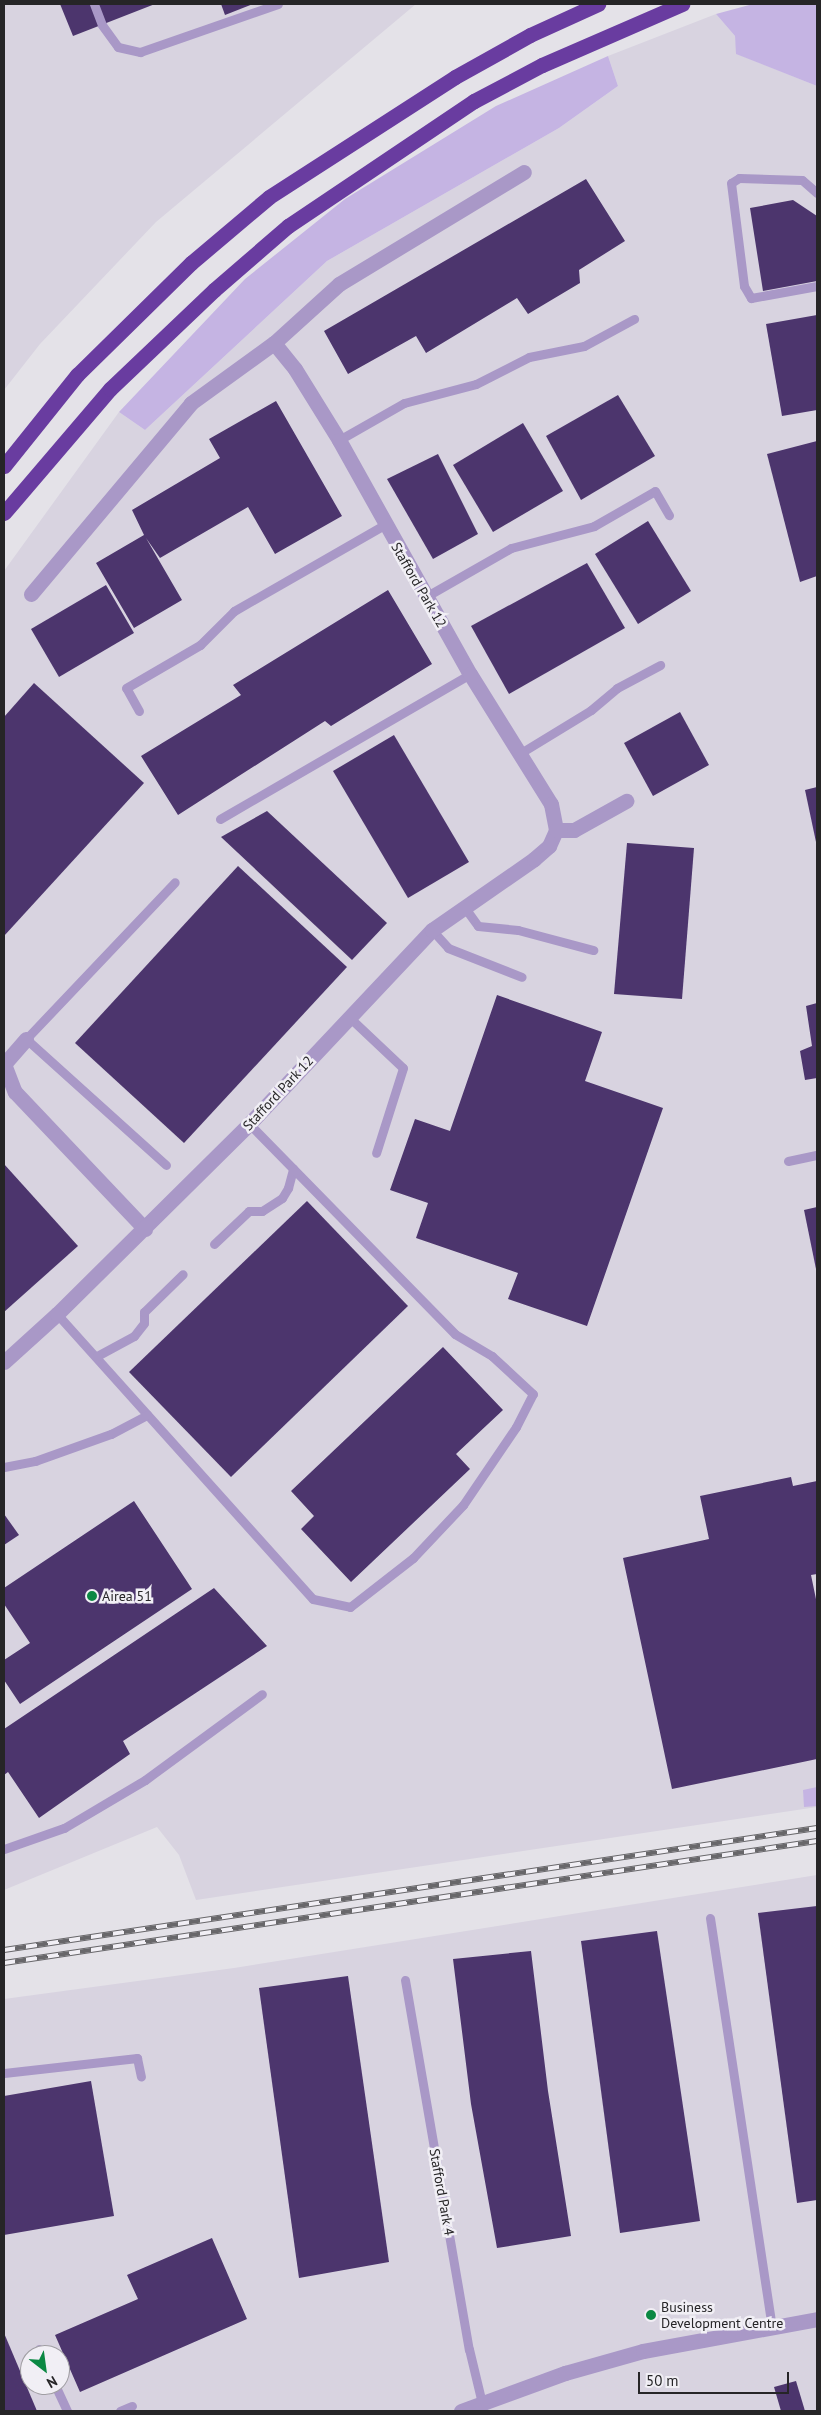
<!DOCTYPE html>
<style>
body{margin:0}
#map{position:relative;width:821px;height:2415px;overflow:hidden;background:#e4e2e8;font-family:"PT Sans",sans-serif}
div>[style]{position:absolute}
.built>*{inset:0;background:#d8d3e0}
.green>*{inset:0;background:#c5b4e3}
.building>*{inset:0;background:#4c356d}
.lane>*{height:9px;margin:-4.5px;padding:0 4.5px;transform-origin:4.5px;border-radius:4.5px;background:#a998c7}
.street>*{height:15px;margin:-7.5px;padding:0 7.5px;transform-origin:7.5px;border-radius:7.5px;background:#a998c7}
.highway>*{height:15px;margin:-7.5px;padding:0 7.5px;transform-origin:7.5px;border-radius:7.5px;background:#693ca0}
.rail>*{height:5.5px;margin-top:-2.75px;transform-origin:0;background:repeating-linear-gradient(90deg,#f1eff5 0 11px,#68676a 0 22px);box-sizing:border-box;border-block:1px solid #68676a}
.dots>*{width:14px;height:14px;translate:-50% -50%;box-sizing:border-box;border:2px solid #f1eff5;border-radius:50%}
span{translate:-50% -50%;white-space:nowrap;text-align:center;line-height:1.15;-webkit-text-stroke:5px #f1eff5;paint-order:stroke}
.street-label{font-size:14px;color:#262527}
.poi-label{font-size:14px;color:#262527}
.left{translate:0 -50%;text-align:left}
.frame{position:absolute;inset:0;border:5px solid #262527;pointer-events:none}
.north{position:absolute;left:20px;top:2345px;width:50px;height:50px;box-sizing:border-box;background:#f1eff5;border:1px solid #a09ea3;border-radius:50%;rotate:150deg;font-size:14px;font-weight:700;line-height:20px;text-align:center;color:#262527}
.north::after{content:'';display:block;margin:auto;width:18px;height:22px;background:#0b8843;clip-path:polygon(50% 0,100% 100%,50% 72%,0 100%)}
.scale{position:absolute;left:638px;top:2372px;width:151px;height:22px;box-sizing:border-box;border:2px solid #262527;border-top:0;padding-left:6px;font-size:15px;line-height:18px;white-space:nowrap;color:#262527;-webkit-text-stroke:4px #f1eff5;paint-order:stroke}
</style>
<div id="map">
<div class="built">
<div style="clip-path:polygon(4px 4px,416px 4px,156px 222px,40px 344px,4px 390px)"></div>
<div style="clip-path:polygon(716px 14px,735px 36px,737px 54px,817px 86px,817px 1807px,196px 1900px,179px 1855px,157px 1827px,4px 1890px,4px 571px,119px 412px,145px 430px,327px 261px,559px 128px,618px 86px,608px 56px)"></div>
<div style="clip-path:polygon(evenodd,817px 1875px,817px 2411px,4px 2411px,4px 1999px,234px 1968px,817px 1875px,30px 2355px,60px 2355px,60px 2385px,30px 2385px,30px 2355px)"></div>
</div>
<div class="green">
<div style="clip-path:polygon(753px 4px,817px 4px,817px 86px,736px 54px,735px 36px,716px 14px)"></div>
<div style="clip-path:polygon(608px 56px,618px 86px,559px 128px,327px 261px,145px 430px,119px 412px,245px 279px,345px 199px,496px 106px)"></div>
<div style="clip-path:polygon(817px 1787px,817px 1806px,804px 1807px,803px 1790px)"></div>
</div>
<div class="building">
<div style="clip-path:polygon(60px 4px,155px 4px,73px 36px)"></div>
<div style="clip-path:polygon(221px 4px,253px 4px,225px 15px)"></div>
<div style="clip-path:polygon(586px 179px,625px 241px,579px 270px,580px 283px,528px 314px,517px 298px,426px 353px,416px 336px,348px 374px,324px 331px)"></div>
<div style="clip-path:polygon(793px 200px,817px 216px,817px 281px,763px 291px,750px 208px)"></div>
<div style="clip-path:polygon(817px 315px,817px 410px,782px 416px,766px 324px)"></div>
<div style="clip-path:polygon(618px 395px,655px 456px,581px 500px,546px 436px)"></div>
<div style="clip-path:polygon(276px 401px,342px 516px,275px 554px,248px 507px,160px 558px,146px 538px,182px 600px,134px 628px,96px 563px,144px 535px,132px 510px,220px 458px,209px 439px)"></div>
<div style="clip-path:polygon(523px 423px,563px 491px,493px 532px,453px 465px)"></div>
<div style="clip-path:polygon(817px 441px,817px 576px,800px 582px,767px 454px)"></div>
<div style="clip-path:polygon(438px 454px,478px 534px,433px 559px,387px 479px)"></div>
<div style="clip-path:polygon(648px 521px,691px 591px,638px 624px,595px 554px)"></div>
<div style="clip-path:polygon(587px 563px,625px 628px,509px 694px,471px 626px)"></div>
<div style="clip-path:polygon(106px 585px,134px 633px,59px 677px,31px 629px)"></div>
<div style="clip-path:polygon(388px 590px,432px 664px,331px 726px,325px 721px,178px 815px,141px 756px,241px 695px,233px 685px)"></div>
<div style="clip-path:polygon(34px 683px,144px 783px,4px 936px,4px 717px)"></div>
<div style="clip-path:polygon(680px 712px,709px 765px,653px 796px,624px 743px)"></div>
<div style="clip-path:polygon(394px 735px,469px 862px,408px 898px,333px 771px)"></div>
<div style="clip-path:polygon(817px 787px,817px 842px,816px 842px,805px 790px)"></div>
<div style="clip-path:polygon(267px 811px,387px 923px,352px 960px,221px 837px)"></div>
<div style="clip-path:polygon(627px 843px,694px 848px,682px 999px,614px 994px)"></div>
<div style="clip-path:polygon(238px 866px,347px 967px,184px 1143px,75px 1043px)"></div>
<div style="clip-path:polygon(497px 995px,602px 1032px,585px 1081px,663px 1108px,587px 1326px,508px 1299px,518px 1273px,416px 1238px,428px 1203px,390px 1190px,415px 1119px,450px 1131px)"></div>
<div style="clip-path:polygon(817px 1003px,817px 1078px,805px 1080px,800px 1051px,812px 1046px,806px 1006px)"></div>
<div style="clip-path:polygon(4px 1164px,78px 1246px,4px 1312px)"></div>
<div style="clip-path:polygon(307px 1201px,408px 1306px,231px 1477px,129px 1372px)"></div>
<div style="clip-path:polygon(817px 1207px,817px 1269px,816px 1269px,804px 1210px)"></div>
<div style="clip-path:polygon(443px 1347px,503px 1410px,456px 1454px,470px 1469px,351px 1582px,301px 1529px,314px 1516px,291px 1491px)"></div>
<div style="clip-path:polygon(791px 1477px,793px 1486px,817px 1481px,817px 1574px,811px 1575px,817px 1604px,817px 1759px,672px 1789px,623px 1558px,709px 1539px,700px 1496px)"></div>
<div style="clip-path:polygon(134px 1501px,192px 1589px,20px 1704px,4px 1680px,4px 1660px,30px 1643px,4px 1604px,4px 1588px)"></div>
<div style="clip-path:polygon(4px 1514px,19px 1535px,4px 1545px)"></div>
<div style="clip-path:polygon(214px 1588px,267px 1646px,123px 1741px,130px 1754px,39px 1818px,8px 1772px,4px 1775px,4px 1729px)"></div>
<div style="clip-path:polygon(817px 1906px,817px 2200px,797px 2203px,758px 1913px)"></div>
<div style="clip-path:polygon(657px 1931px,700px 2221px,620px 2233px,581px 1941px)"></div>
<div style="clip-path:polygon(531px 1951px,548px 2091px,571px 2236px,497px 2248px,471px 2104px,453px 1959px)"></div>
<div style="clip-path:polygon(348px 1976px,389px 2262px,299px 2278px,259px 1988px)"></div>
<div style="clip-path:polygon(91px 2081px,114px 2216px,4px 2235px,4px 2096px)"></div>
<div style="clip-path:polygon(212px 2238px,247px 2319px,80px 2392px,55px 2335px,138px 2299px,127px 2275px)"></div>
<div style="clip-path:polygon(4px 2333px,37px 2411px,4px 2411px)"></div>
<div style="clip-path:polygon(796px 2381px,805px 2411px,781px 2411px,774px 2387px)"></div>
</div>
<div class="lane">
<div style="left:94px;top:4px;width:22px;rotate:69deg"></div>
<div style="left:102px;top:25px;width:27px;rotate:54deg"></div>
<div style="left:118px;top:47px;width:23px;rotate:13deg"></div>
<div style="left:140px;top:52px;width:146px;rotate:-19.2deg"></div>
<div style="left:817px;top:193px;width:20px;rotate:-139deg"></div>
<div style="left:802px;top:180px;width:63px;rotate:-178.2deg"></div>
<div style="left:739px;top:178px;width:9px;rotate:148deg"></div>
<div style="left:731px;top:183px;width:104px;rotate:82.8deg"></div>
<div style="left:744px;top:286px;width:14px;rotate:60deg"></div>
<div style="left:751px;top:298px;width:67px;rotate:-10.3deg"></div>
<div style="left:339px;top:440px;width:75px;rotate:-29.6deg"></div>
<div style="left:404px;top:403px;width:74px;rotate:-14.8deg"></div>
<div style="left:476px;top:384px;width:59px;rotate:-27deg"></div>
<div style="left:529px;top:357px;width:56px;rotate:-11.3deg"></div>
<div style="left:584px;top:346px;width:57px;rotate:-28.4deg"></div>
<div style="left:427px;top:596px;width:97px;rotate:-29.7deg"></div>
<div style="left:511px;top:548px;width:86px;rotate:-14.8deg"></div>
<div style="left:594px;top:526px;width:70px;rotate:-29.8deg"></div>
<div style="left:655px;top:491px;width:28px;rotate:60deg"></div>
<div style="left:139px;top:711px;width:26px;rotate:-119deg"></div>
<div style="left:126px;top:688px;width:86px;rotate:-30.2deg"></div>
<div style="left:200px;top:645px;width:48px;rotate:-45deg"></div>
<div style="left:234px;top:611px;width:173px;rotate:-29.8deg"></div>
<div style="left:519px;top:754px;width:84px;rotate:-31.4deg"></div>
<div style="left:591px;top:710px;width:34px;rotate:-40deg"></div>
<div style="left:617px;top:688px;width:49px;rotate:-28.1deg"></div>
<div style="left:220px;top:819px;width:289px;rotate:-30.1deg"></div>
<div style="left:465px;top:908px;width:22px;rotate:54deg"></div>
<div style="left:478px;top:926px;width:40px;rotate:5.7deg"></div>
<div style="left:518px;top:930px;width:78px;rotate:14.9deg"></div>
<div style="left:432px;top:930px;width:24px;rotate:48deg"></div>
<div style="left:448px;top:948px;width:79px;rotate:21.4deg"></div>
<div style="left:349px;top:1017px;width:74px;rotate:43.4deg"></div>
<div style="left:403px;top:1068px;width:89px;rotate:107.6deg"></div>
<div style="left:788px;top:1161px;width:30px;rotate:-12deg"></div>
<div style="left:166px;top:1165px;width:188px;rotate:-138deg"></div>
<div style="left:26px;top:1039px;width:216px;rotate:-46.5deg"></div>
<div style="left:214px;top:1244px;width:48px;rotate:-43.3deg"></div>
<div style="left:249px;top:1211px;width:13px"></div>
<div style="left:262px;top:1211px;width:24px;rotate:-33deg"></div>
<div style="left:282px;top:1198px;width:12px;rotate:-59deg"></div>
<div style="left:288px;top:1188px;width:20px;rotate:-75deg"></div>
<div style="left:57px;top:1314px;width:383px;rotate:48.1deg"></div>
<div style="left:313px;top:1599px;width:38px;rotate:12deg"></div>
<div style="left:350px;top:1607px;width:80px;rotate:-37.9deg"></div>
<div style="left:413px;top:1558px;width:73px;rotate:-46.7deg"></div>
<div style="left:463px;top:1505px;width:94px;rotate:-55.8deg"></div>
<div style="left:516px;top:1427px;width:37px;rotate:-63deg"></div>
<div style="left:533px;top:1394px;width:56px;rotate:-137.2deg"></div>
<div style="left:492px;top:1356px;width:43px;rotate:-149.3deg"></div>
<div style="left:455px;top:1334px;width:294px;rotate:-134.4deg"></div>
<div style="left:97px;top:1356px;width:42px;rotate:-28.4deg"></div>
<div style="left:134px;top:1336px;width:16px;rotate:-52deg"></div>
<div style="left:144px;top:1323px;width:11px;rotate:-90deg"></div>
<div style="left:144px;top:1312px;width:54px;rotate:-44.3deg"></div>
<div style="left:4px;top:1467px;width:32px;rotate:-11deg"></div>
<div style="left:35px;top:1461px;width:81px;rotate:-19.6deg"></div>
<div style="left:111px;top:1434px;width:41px;rotate:-27.8deg"></div>
<div style="left:4px;top:1849px;width:64px;rotate:-19.3deg"></div>
<div style="left:64px;top:1828px;width:94px;rotate:-30.7deg"></div>
<div style="left:145px;top:1780px;width:145px;rotate:-36.3deg"></div>
<div style="left:710px;top:1918px;width:414px;rotate:81.4deg"></div>
<div style="left:405px;top:1980px;width:375px;rotate:80.2deg"></div>
<div style="left:469px;top:2349px;width:56px;rotate:76.5deg"></div>
<div style="left:4px;top:2073px;width:134px;rotate:-6.4deg"></div>
<div style="left:137px;top:2058px;width:19px;rotate:78deg"></div>
<div style="left:39px;top:2349px;width:7px;rotate:63deg"></div>
<div style="left:55px;top:2385px;width:29px;rotate:65deg"></div>
<div style="left:120px;top:2411px;width:13px;rotate:-23deg"></div>
</div>
<div class="street">
<div style="left:274px;top:343px;width:33px;rotate:51deg"></div>
<div style="left:295px;top:369px;width:84px;rotate:58.2deg"></div>
<div style="left:339px;top:440px;width:268px;rotate:60.8deg"></div>
<div style="left:470px;top:674px;width:153px;rotate:58.1deg"></div>
<div style="left:551px;top:804px;width:26px;rotate:79deg"></div>
<div style="left:31px;top:594px;width:249px;rotate:-50deg"></div>
<div style="left:191px;top:403px;width:102px;rotate:-35.9deg"></div>
<div style="left:274px;top:343px;width:88px;rotate:-42.2deg"></div>
<div style="left:339px;top:284px;width:216px;rotate:-31.2deg"></div>
<div style="left:26px;top:1039px;width:33px;rotate:131deg"></div>
<div style="left:4px;top:1064px;width:30px;rotate:69deg"></div>
<div style="left:15px;top:1092px;width:189px;rotate:46.5deg"></div>
<div style="left:4px;top:1362px;width:72px;rotate:-42.2deg"></div>
<div style="left:57px;top:1314px;width:270px;rotate:-44.7deg"></div>
<div style="left:249px;top:1124px;width:267px;rotate:-46.7deg"></div>
<div style="left:432px;top:930px;width:124px;rotate:-34.8deg"></div>
<div style="left:534px;top:859px;width:20px;rotate:-41deg"></div>
<div style="left:549px;top:846px;width:17px;rotate:-66deg"></div>
<div style="left:556px;top:830px;width:18px"></div>
<div style="left:574px;top:830px;width:60px;rotate:-29.1deg"></div>
<div style="left:461px;top:2411px;width:111px;rotate:-20.1deg"></div>
<div style="left:565px;top:2373px;width:81px;rotate:-15.8deg"></div>
<div style="left:643px;top:2351px;width:177px;rotate:-10.4deg"></div>
</div>
<div class="highway">
<div style="left:4px;top:466px;width:117px;rotate:-51.3deg"></div>
<div style="left:77px;top:375px;width:160px;rotate:-44.5deg"></div>
<div style="left:191px;top:263px;width:102px;rotate:-40.2deg"></div>
<div style="left:269px;top:197px;width:221px;rotate:-32.8deg"></div>
<div style="left:455px;top:77px;width:86px;rotate:-29.2deg"></div>
<div style="left:530px;top:35px;width:75px;rotate:-24.5deg"></div>
<div style="left:4px;top:513px;width:163px;rotate:-49.5deg"></div>
<div style="left:110px;top:389px;width:144px;rotate:-43.6deg"></div>
<div style="left:214px;top:290px;width:98px;rotate:-40.9deg"></div>
<div style="left:288px;top:226px;width:224px;rotate:-33.9deg"></div>
<div style="left:474px;top:101px;width:77px;rotate:-27.9deg"></div>
<div style="left:542px;top:65px;width:153px;rotate:-23.5deg"></div>
</div>
<div class="rail">
<div style="left:4px;top:1950px;width:822px;rotate:-8.53deg"></div>
<div style="left:4px;top:1963px;width:822px;rotate:-8.53deg"></div>
</div>
<div class="dots">
<div style="left:92px;top:1596px;background:#0b8843"></div>
<div style="left:651px;top:2315px;background:#0b8843"></div>
</div>
<div class="street-label">
<span style="left:419px;top:585px;rotate:60deg">Stafford Park 12</span>
<span style="left:278px;top:1093px;rotate:-47deg">Stafford Park 12</span>
<span style="left:442px;top:2192px;rotate:80deg">Stafford Park 4</span>
</div>
<div class="poi-label">
<span class="left" style="left:102px;top:1596px">Airea 51</span>
<span class="left" style="left:661px;top:2315px">Business<br>Development Centre</span>
</div>
<div class="frame"></div>
<div class="north">N</div>
<div class="scale">50 m</div>
</div>
